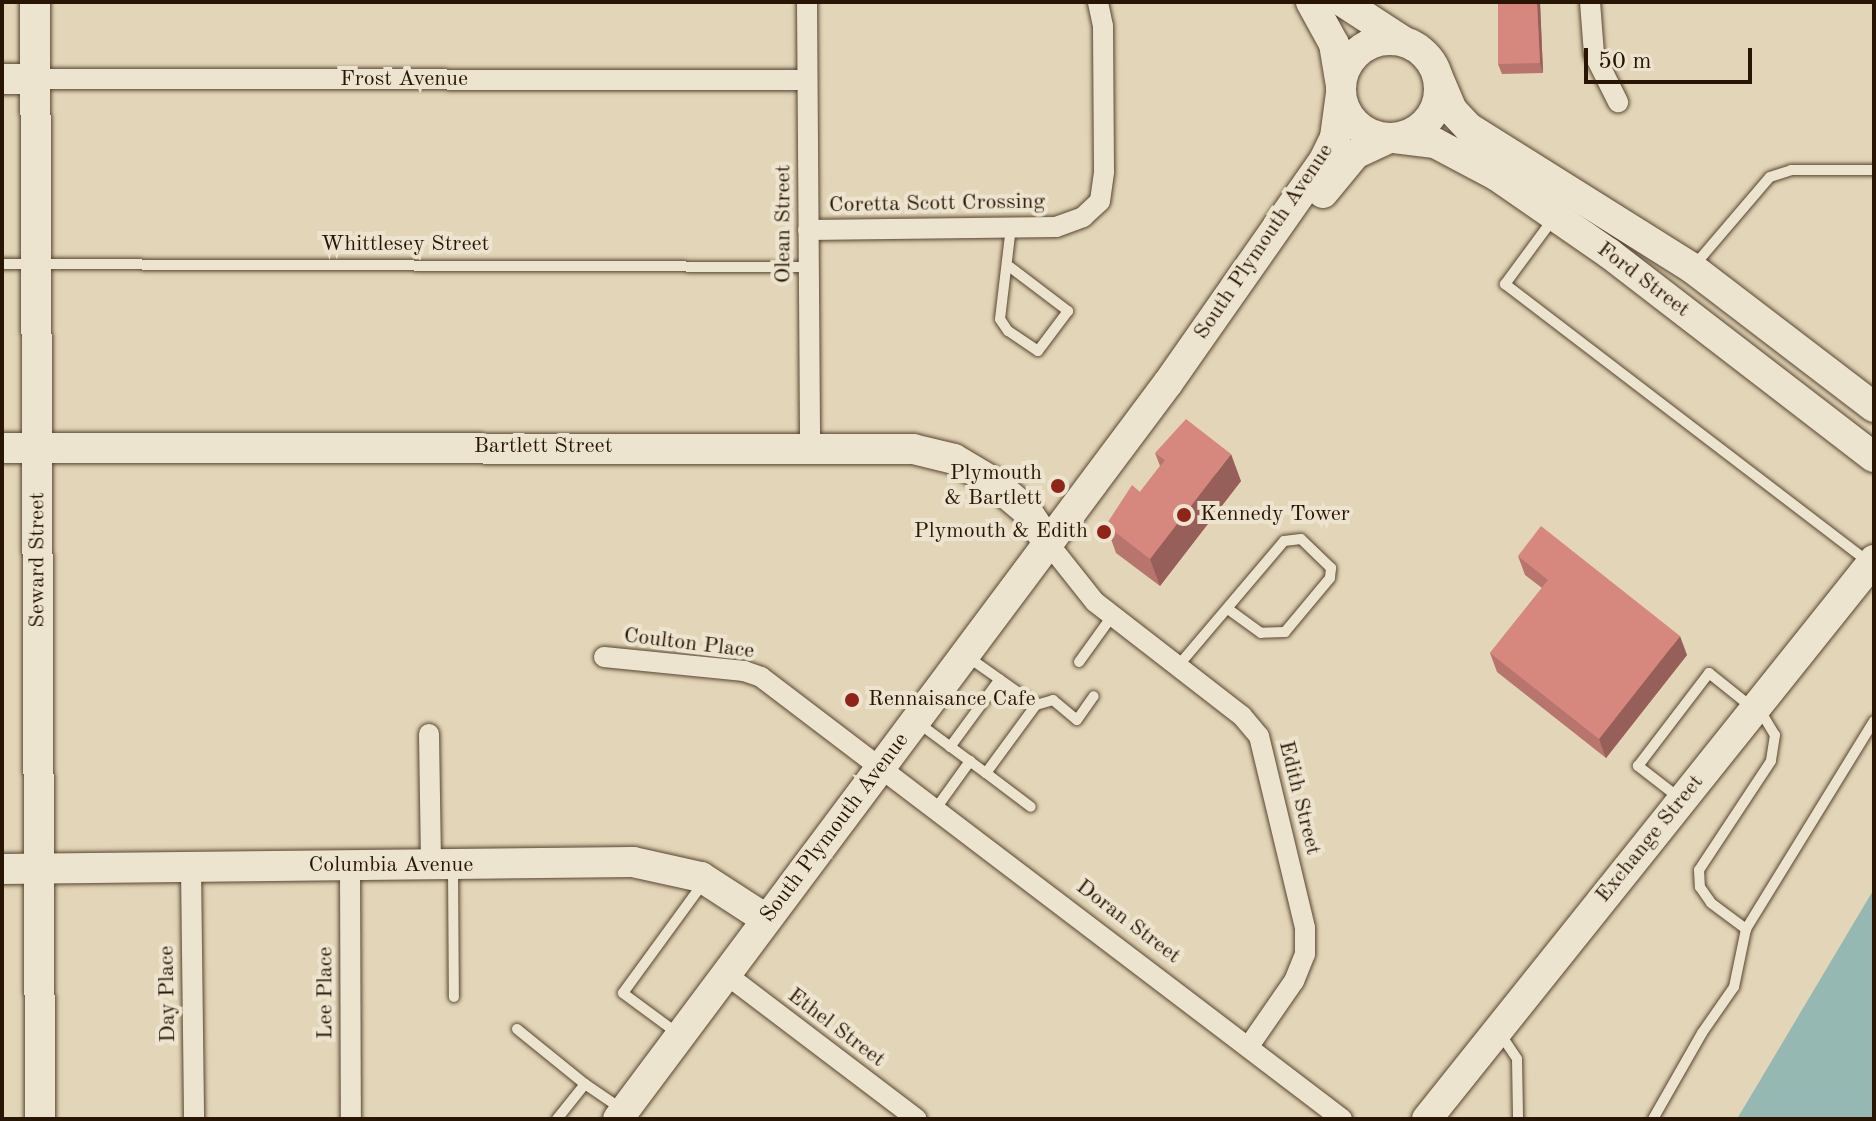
<!DOCTYPE html>
<style>
body{margin:0}
#map{position:relative;width:1876px;height:1121px;overflow:hidden;background:#e3d5b7;font-family:"Old Standard TT",serif}
div>[style]{position:absolute}
.water>*{inset:0;background:#95b8b2}
.roads{filter:drop-shadow(0 0 2px #584531) drop-shadow(0 0 2px #584531)}
.lane>*{height:10px;margin:-5px;padding:0 5px;transform-origin:5px;border-radius:5px;background:#ede4d0}
.street>*{height:20px;margin:-10px;padding:0 10px;transform-origin:10px;border-radius:10px;background:#ede4d0}
.secondary>*{height:30px;margin:-15px;padding:0 15px;transform-origin:15px;border-radius:15px;background:#ede4d0}
.secondary>.ring{margin:-15px;padding:0;box-sizing:content-box;background:none;border:30px solid #ede4d0;border-radius:50%}
.wall>*{inset:0;background:#b8756d}
.shaded-wall>*{inset:0;background:#965f59}
.building>*{inset:0;background:#d6887f}
.dots>*{width:22px;height:22px;translate:-50% -50%;box-sizing:border-box;border:4px solid #ede4d0;border-radius:50%}
span{translate:-50% -50%;white-space:nowrap;text-align:center;line-height:1.15;-webkit-text-stroke:8px #ede4d0;paint-order:stroke}
.street-label{font-size:22px;color:#291504}
.poi-label{font-size:22px;color:#291504}
.right{translate:-100% -50%;text-align:right}
.left{translate:0 -50%;text-align:left}
.frame{position:absolute;inset:0;border:4px solid #291504;pointer-events:none}
.scale{position:absolute;left:1584px;top:48px;width:168px;height:36px;box-sizing:border-box;border:4px solid #291504;border-top:0;padding-left:10px;font-size:24px;line-height:28px;white-space:nowrap;color:#291504;-webkit-text-stroke:6px #ede4d0;paint-order:stroke}
</style>
<div id="map">
<div class="water">
<div style="clip-path:polygon(1874px 889px,1874px 1119px,1737px 1119px,1765px 1072px)"></div>
</div>
<div class="roads">
<div class="lane">
<div style="left:1553px;top:219px;width:81px;rotate:126.4deg"></div>
<div style="left:1505px;top:284px;width:458px;rotate:37.4deg"></div>
<div style="left:2px;top:264px;width:806px;rotate:0.21deg"></div>
<div style="left:1010px;top:267px;width:73px;rotate:37.2deg"></div>
<div style="left:1068px;top:311px;width:50px;rotate:126.9deg"></div>
<div style="left:1038px;top:351px;width:36px;rotate:-146deg"></div>
<div style="left:1008px;top:331px;width:14px;rotate:-124deg"></div>
<div style="left:1000px;top:319px;width:93px;rotate:-83.2deg"></div>
<div style="left:1693px;top:267px;width:118px;rotate:-49.5deg"></div>
<div style="left:1770px;top:177px;width:22px;rotate:-18deg"></div>
<div style="left:1791px;top:170px;width:83px"></div>
<div style="left:1079px;top:662px;width:57px;rotate:-54.3deg"></div>
<div style="left:1178px;top:666px;width:164px;rotate:-49.7deg"></div>
<div style="left:1284px;top:541px;width:17px;rotate:-7deg"></div>
<div style="left:1301px;top:539px;width:42px;rotate:44deg"></div>
<div style="left:1331px;top:568px;width:10px;rotate:96deg"></div>
<div style="left:1330px;top:578px;width:70px;rotate:129.8deg"></div>
<div style="left:1285px;top:632px;width:24px;rotate:178deg"></div>
<div style="left:1261px;top:633px;width:41px;rotate:-144deg"></div>
<div style="left:1036px;top:705px;width:18px;rotate:-16deg"></div>
<div style="left:1053px;top:700px;width:31px;rotate:40deg"></div>
<div style="left:1077px;top:720px;width:29px;rotate:-55deg"></div>
<div style="left:917px;top:722px;width:86px;rotate:36.5deg"></div>
<div style="left:986px;top:773px;width:84px;rotate:-53.7deg"></div>
<div style="left:1036px;top:705px;width:83px;rotate:-144.8deg"></div>
<div style="left:950px;top:747px;width:84px;rotate:-53.7deg"></div>
<div style="left:986px;top:773px;width:56px;rotate:37.1deg"></div>
<div style="left:1678px;top:797px;width:51px;rotate:-142.2deg"></div>
<div style="left:1638px;top:766px;width:117px;rotate:-52.6deg"></div>
<div style="left:1709px;top:673px;width:70px;rotate:38.7deg"></div>
<div style="left:1764px;top:717px;width:21px;rotate:59deg"></div>
<div style="left:1775px;top:735px;width:26px;rotate:99deg"></div>
<div style="left:1771px;top:761px;width:131px;rotate:123.4deg"></div>
<div style="left:1699px;top:870px;width:17px;rotate:87deg"></div>
<div style="left:1700px;top:887px;width:19px;rotate:55deg"></div>
<div style="left:1711px;top:903px;width:44px;rotate:36.6deg"></div>
<div style="left:937px;top:807px;width:57px;rotate:-54.3deg"></div>
<div style="left:453px;top:868px;width:129px;rotate:89.6deg"></div>
<div style="left:517px;top:1029px;width:87px;rotate:39deg"></div>
<div style="left:1499px;top:1032px;width:32px;rotate:56deg"></div>
<div style="left:1517px;top:1059px;width:60px;rotate:89deg"></div>
<div style="left:677px;top:1033px;width:67px;rotate:-143.5deg"></div>
<div style="left:623px;top:993px;width:137px;rotate:-53.9deg"></div>
<div style="left:557px;top:1119px;width:45px;rotate:-51.3deg"></div>
<div style="left:585px;top:1084px;width:46px;rotate:34.4deg"></div>
<div style="left:1653px;top:1119px;width:99px;rotate:-60.3deg"></div>
<div style="left:1702px;top:1033px;width:56px;rotate:-55.2deg"></div>
<div style="left:1734px;top:987px;width:59px;rotate:-78.3deg"></div>
<div style="left:1746px;top:929px;width:244px;rotate:-58.4deg"></div>
</div>
<div class="street">
<div style="left:807px;top:2px;width:444px;rotate:89.6deg"></div>
<div style="left:1590px;top:2px;width:52px;rotate:85.6deg"></div>
<div style="left:1594px;top:54px;width:54px;rotate:63.4deg"></div>
<div style="left:35px;top:79px;width:772px;rotate:0.07deg"></div>
<div style="left:808px;top:230px;width:248px;rotate:-0.7deg"></div>
<div style="left:1056px;top:227px;width:29px;rotate:-20deg"></div>
<div style="left:1083px;top:217px;width:23px;rotate:-43deg"></div>
<div style="left:1100px;top:201px;width:30px;rotate:-82deg"></div>
<div style="left:1104px;top:171px;width:145px;rotate:-90.4deg"></div>
<div style="left:1103px;top:26px;width:25px;rotate:-102deg"></div>
<div style="left:1048px;top:543px;width:75px;rotate:51.5deg"></div>
<div style="left:1095px;top:602px;width:186px;rotate:37.8deg"></div>
<div style="left:1242px;top:716px;width:26px;rotate:50deg"></div>
<div style="left:1259px;top:736px;width:197px;rotate:76.5deg"></div>
<div style="left:1305px;top:928px;width:26px;rotate:90deg"></div>
<div style="left:1305px;top:954px;width:29px;rotate:112deg"></div>
<div style="left:1294px;top:981px;width:79px;rotate:124.7deg"></div>
<div style="left:604px;top:657px;width:141px;rotate:5.7deg"></div>
<div style="left:744px;top:671px;width:18px;rotate:19deg"></div>
<div style="left:761px;top:677px;width:730px;rotate:37.26deg"></div>
<div style="left:429px;top:734px;width:133px;rotate:89.1deg"></div>
<div style="left:350px;top:867px;width:252px;rotate:89.8deg"></div>
<div style="left:191px;top:868px;width:251px;rotate:89.3deg"></div>
<div style="left:727px;top:975px;width:238px;rotate:37.2deg"></div>
</div>
<div class="secondary">
<div style="left:35px;top:2px;width:1117px;rotate:89.74deg"></div>
<div style="left:1311px;top:2px;width:48px;rotate:61.3deg"></div>
<div style="left:1334px;top:44px;width:43px;rotate:80.5deg"></div>
<div style="left:1343px;top:2px;width:72px;rotate:33deg"></div>
<div class="ring" style="left:1341px;top:40px;width:68px;height:68px"></div>
<div style="left:1438px;top:77px;width:36px;rotate:67deg"></div>
<div style="left:1452px;top:110px;width:25px;rotate:47deg"></div>
<div style="left:1469px;top:128px;width:263px;rotate:32.1deg"></div>
<div style="left:1692px;top:268px;width:229px;rotate:37.4deg"></div>
<div style="left:2px;top:79px;width:33px"></div>
<div style="left:1394px;top:138px;width:41px;rotate:7deg"></div>
<div style="left:1435px;top:143px;width:70px;rotate:28deg"></div>
<div style="left:1497px;top:176px;width:137px;rotate:34.6deg"></div>
<div style="left:1610px;top:254px;width:333px;rotate:37.6deg"></div>
<div style="left:1323px;top:193px;width:50px;rotate:-50.6deg"></div>
<div style="left:1355px;top:154px;width:38px;rotate:-25deg"></div>
<div style="left:2px;top:448px;width:911px;rotate:0.06deg"></div>
<div style="left:913px;top:449px;width:42px;rotate:13.7deg"></div>
<div style="left:954px;top:459px;width:45px;rotate:30.5deg"></div>
<div style="left:993px;top:482px;width:43px;rotate:40.3deg"></div>
<div style="left:1026px;top:510px;width:40px;rotate:56deg"></div>
<div style="left:2px;top:869px;width:631px;rotate:-0.64deg"></div>
<div style="left:633px;top:862px;width:70px;rotate:12.4deg"></div>
<div style="left:701px;top:877px;width:77px;rotate:32.9deg"></div>
<div style="left:618px;top:1119px;width:919px;rotate:-53.23deg"></div>
<div style="left:1168px;top:383px;width:272px;rotate:-55deg"></div>
<div style="left:1324px;top:160px;width:25px;rotate:-64deg"></div>
<div style="left:1335px;top:137px;width:44px;rotate:-82.2deg"></div>
<div style="left:1427px;top:1119px;width:716px;rotate:-51.35deg"></div>
</div>
</div>
<div class="wall">
<div style="clip-path:polygon(1498px 2px,1540px 2px,1543px 73px,1502px 74px,1498px 64px)"></div>
<div style="clip-path:polygon(1155px 453px,1241px 481px,1160px 586px,1116px 553px,1106px 525px,1140px 492px,1160px 466px)"></div>
<div style="clip-path:polygon(1518px 556px,1687px 655px,1606px 758px,1497px 672px,1490px 653px,1542px 588px,1525px 575px)"></div>
</div>
<div class="shaded-wall">
<div style="clip-path:polygon(1537px 2px,1540px 2px,1543px 73px,1540px 63px)"></div>
<div style="clip-path:polygon(1231px 454px,1241px 481px,1160px 586px,1150px 559px)"></div>
<div style="clip-path:polygon(1680px 636px,1687px 655px,1606px 758px,1599px 739px)"></div>
</div>
<div class="building">
<div style="clip-path:polygon(1498px 2px,1537px 2px,1540px 63px,1498px 64px)"></div>
<div style="clip-path:polygon(1186px 419px,1231px 454px,1150px 559px,1106px 525px,1132px 485px,1140px 492px,1165px 460px,1155px 453px)"></div>
<div style="clip-path:polygon(1541px 526px,1680px 636px,1599px 739px,1490px 653px,1548px 580px,1518px 556px)"></div>
</div>
<div class="dots">
<div style="left:1058px;top:486px;background:#8f2418"></div>
<div style="left:1184px;top:515px;background:#8f2418"></div>
<div style="left:1104px;top:532px;background:#8f2418"></div>
<div style="left:852px;top:700px;background:#8f2418"></div>
</div>
<div class="street-label">
<span style="left:404px;top:80px">Frost Avenue</span>
<span style="left:937px;top:204px;rotate:-1deg">Coretta Scott Crossing</span>
<span style="left:784px;top:224px;rotate:-90deg">Olean Street</span>
<span style="left:1264px;top:242px;rotate:-56deg">South Plymouth Avenue</span>
<span style="left:405px;top:245px">Whittlesey Street</span>
<span style="left:1643px;top:280px;rotate:37deg">Ford Street</span>
<span style="left:543px;top:447px">Bartlett Street</span>
<span style="left:38px;top:560px;rotate:-90deg">Seward Street</span>
<span style="left:689px;top:644px;rotate:7deg">Coulton Place</span>
<span style="left:1299px;top:798px;rotate:76deg">Edith Street</span>
<span style="left:835px;top:828px;rotate:-53deg">South Plymouth Avenue</span>
<span style="left:1650px;top:839px;rotate:-51deg">Exchange Street</span>
<span style="left:391px;top:866px">Columbia Avenue</span>
<span style="left:1128px;top:922px;rotate:37deg">Doran Street</span>
<span style="left:326px;top:993px;rotate:-90deg">Lee Place</span>
<span style="left:168px;top:994px;rotate:-91deg">Day Place</span>
<span style="left:836px;top:1028px;rotate:37deg">Ethel Street</span>
</div>
<div class="poi-label">
<span class="right" style="left:1042px;top:486px">Plymouth<br>&amp; Bartlett</span>
<span class="left" style="left:1200px;top:515px">Kennedy Tower</span>
<span class="right" style="left:1088px;top:532px">Plymouth &amp; Edith</span>
<span class="left" style="left:868px;top:700px">Rennaisance Cafe</span>
</div>
<div class="frame"></div>
<div class="scale">50 m</div>
</div>
